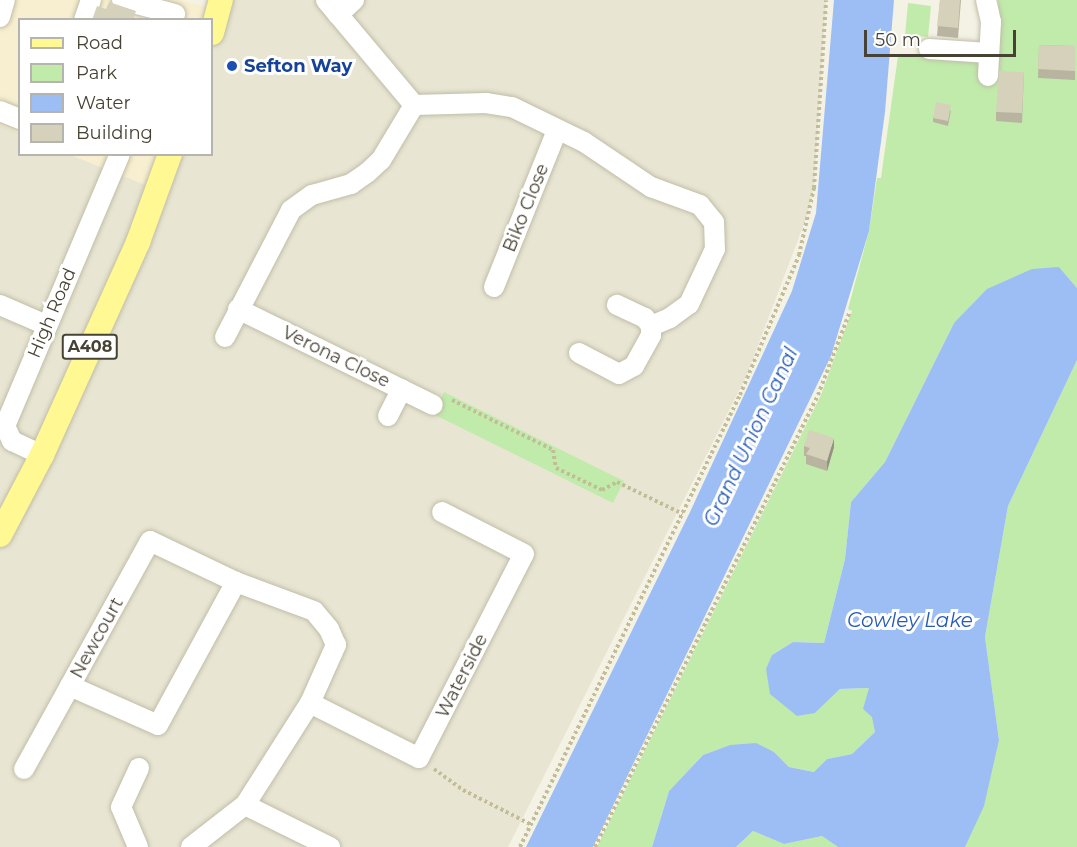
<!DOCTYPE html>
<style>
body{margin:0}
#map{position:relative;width:1077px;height:847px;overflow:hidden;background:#f4f2e5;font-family:Montserrat,sans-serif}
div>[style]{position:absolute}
.residential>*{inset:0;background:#e8e6d3}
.commercial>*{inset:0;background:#f7efcf}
.green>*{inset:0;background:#c0ebab}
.water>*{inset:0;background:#9dbef5}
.path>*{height:4px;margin-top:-2px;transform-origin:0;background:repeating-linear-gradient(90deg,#c2bd97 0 3px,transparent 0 6px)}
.roads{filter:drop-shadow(0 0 2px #c0bda7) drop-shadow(0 0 2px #c0bda7)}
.minor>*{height:20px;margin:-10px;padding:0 10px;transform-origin:10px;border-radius:10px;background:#fff}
.major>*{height:24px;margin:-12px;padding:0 12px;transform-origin:12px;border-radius:12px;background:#fff893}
.wall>*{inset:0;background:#b8b4a0}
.shaded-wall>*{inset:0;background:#969282}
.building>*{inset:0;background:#d6d1ba}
.dots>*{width:16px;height:16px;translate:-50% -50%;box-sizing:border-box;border:3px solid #fff;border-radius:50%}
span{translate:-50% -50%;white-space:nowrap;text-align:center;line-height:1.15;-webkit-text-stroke:6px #fff;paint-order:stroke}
.shield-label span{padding:2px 4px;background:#fff;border:2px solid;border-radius:4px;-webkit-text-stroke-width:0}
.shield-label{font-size:16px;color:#474334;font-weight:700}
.transit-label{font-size:18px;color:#164399;font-weight:700}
.left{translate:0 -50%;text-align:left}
.street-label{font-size:18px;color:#474334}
.water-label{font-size:20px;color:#275bb9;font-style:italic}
.legend{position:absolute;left:18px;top:18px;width:195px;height:138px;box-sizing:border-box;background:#fff;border:2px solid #b5b4ae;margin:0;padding:8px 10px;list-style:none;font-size:18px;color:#474334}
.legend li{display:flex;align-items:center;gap:12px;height:30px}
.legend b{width:30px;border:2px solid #b5b4ae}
.scale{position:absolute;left:864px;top:30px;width:152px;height:27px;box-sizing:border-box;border:3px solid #474334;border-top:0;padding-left:8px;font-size:18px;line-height:21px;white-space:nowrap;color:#474334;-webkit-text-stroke:4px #fff;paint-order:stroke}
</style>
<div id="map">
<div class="residential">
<div style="clip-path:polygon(222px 0,826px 0,814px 188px,807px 216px,746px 377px,508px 847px,0 847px,0 125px,19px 133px,20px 154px,71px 155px,161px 191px,172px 155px,212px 154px,212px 33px)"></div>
</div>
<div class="commercial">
<div style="clip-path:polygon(0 0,181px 0,219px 10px,212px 20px,20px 20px,19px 133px,0 125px)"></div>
<div style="clip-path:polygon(71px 155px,172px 155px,161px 191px)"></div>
</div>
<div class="green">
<div style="clip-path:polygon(998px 0,1077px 0,1077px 288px,1059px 267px,954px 323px,885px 462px,851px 502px,845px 559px,824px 643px,793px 642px,772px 655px,815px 713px,840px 689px,869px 688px,875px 732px,852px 754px,827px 759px,815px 772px,789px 767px,774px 752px,730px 745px,703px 755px,669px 791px,652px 847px,597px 847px,821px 395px,837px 351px,852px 311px,848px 309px,869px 231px,877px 178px,881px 178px,898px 56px,972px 60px,980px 65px,1000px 26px)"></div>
<div style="clip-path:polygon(908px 3px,931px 6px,928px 37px,905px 35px)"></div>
<div style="clip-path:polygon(1077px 360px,1077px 847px,965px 847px,999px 740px,985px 637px,1008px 506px)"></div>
<div style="clip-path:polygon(444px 392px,624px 481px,613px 503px,433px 414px)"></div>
<div style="clip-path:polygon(753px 831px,784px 844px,822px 836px,838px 847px,736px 847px)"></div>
</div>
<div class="water">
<div style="clip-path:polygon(834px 0,894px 0,885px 112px,869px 231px,831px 356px,593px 847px,526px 847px,690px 512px,792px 291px,816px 213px)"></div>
<div style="clip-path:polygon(1059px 267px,1077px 288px,1077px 360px,1008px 506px,985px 637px,999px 740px,984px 806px,965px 847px,838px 847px,822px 836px,784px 844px,753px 831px,736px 847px,652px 847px,669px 791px,703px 755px,730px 745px,756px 743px,774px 752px,789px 767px,814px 772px,827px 759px,852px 754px,875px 732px,872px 717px,863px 709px,869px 688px,840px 689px,815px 713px,797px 716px,770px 694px,766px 669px,772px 655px,793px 642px,824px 643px,845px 559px,851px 502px,885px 462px,954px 323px,987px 289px,1032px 269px)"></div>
</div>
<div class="path">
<div style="left:452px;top:400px;width:113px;rotate:26.3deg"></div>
<div style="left:553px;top:450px;width:18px;rotate:81deg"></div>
<div style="left:556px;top:468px;width:51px;rotate:25.6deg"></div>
<div style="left:602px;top:490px;width:17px;rotate:-28deg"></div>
<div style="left:617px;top:482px;width:73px;rotate:25.9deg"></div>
<div style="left:434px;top:769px;width:36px;rotate:36deg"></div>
<div style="left:463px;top:790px;width:75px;rotate:26.9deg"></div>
<div style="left:520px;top:847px;width:503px;rotate:-64.05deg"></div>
<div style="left:740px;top:395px;width:152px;rotate:-67.1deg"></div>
<div style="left:799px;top:255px;width:69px;rotate:-77.4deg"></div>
<div style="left:814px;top:188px;width:188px;rotate:-86.3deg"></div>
<div style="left:595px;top:847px;width:504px;rotate:-63.74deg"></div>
<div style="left:818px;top:395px;width:90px;rotate:-69.1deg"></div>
</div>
<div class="roads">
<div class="minor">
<div style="left:122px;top:0;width:55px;rotate:14.8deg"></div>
<div style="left:326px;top:0;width:137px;rotate:50deg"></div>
<div style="left:986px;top:0;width:23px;rotate:77deg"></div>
<div style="left:991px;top:22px;width:54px;rotate:93.2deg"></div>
<div style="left:338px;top:15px;width:22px;rotate:-43deg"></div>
<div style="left:0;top:17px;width:18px;rotate:-74deg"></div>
<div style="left:84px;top:20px;width:21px;rotate:-71deg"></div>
<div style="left:929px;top:49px;width:60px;rotate:3.8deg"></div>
<div style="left:414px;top:105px;width:72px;rotate:-1.6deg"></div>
<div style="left:486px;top:103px;width:26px;rotate:9deg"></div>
<div style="left:512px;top:107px;width:80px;rotate:25.9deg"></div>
<div style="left:584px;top:142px;width:81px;rotate:33.9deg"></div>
<div style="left:651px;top:187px;width:52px;rotate:20.2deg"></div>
<div style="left:700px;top:205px;width:22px;rotate:51deg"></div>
<div style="left:714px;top:222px;width:27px;rotate:88deg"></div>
<div style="left:715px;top:249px;width:61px;rotate:115.3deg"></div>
<div style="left:689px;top:304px;width:24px;rotate:144deg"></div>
<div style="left:670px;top:318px;width:21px;rotate:157deg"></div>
<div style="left:0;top:111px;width:22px;rotate:22deg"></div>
<div style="left:494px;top:287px;width:169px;rotate:-68.1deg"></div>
<div style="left:0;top:305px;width:50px;rotate:23.5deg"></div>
<div style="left:238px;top:309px;width:217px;rotate:26.2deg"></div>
<div style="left:225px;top:337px;width:143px;rotate:-62.5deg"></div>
<div style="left:291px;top:210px;width:26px;rotate:-36deg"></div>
<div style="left:312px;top:195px;width:41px;rotate:-15.8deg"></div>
<div style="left:351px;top:184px;width:19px;rotate:-35deg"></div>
<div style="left:367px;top:173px;width:19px;rotate:-43deg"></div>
<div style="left:381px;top:160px;width:64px;rotate:-59deg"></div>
<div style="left:579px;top:353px;width:45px;rotate:27.7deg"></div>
<div style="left:619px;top:374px;width:17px;rotate:-28deg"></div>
<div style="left:634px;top:366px;width:35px;rotate:-61deg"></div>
<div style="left:651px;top:335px;width:9px;rotate:-90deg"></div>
<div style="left:651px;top:326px;width:10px;rotate:-127deg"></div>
<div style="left:645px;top:318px;width:31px;rotate:-155deg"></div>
<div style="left:388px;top:416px;width:30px;rotate:-63deg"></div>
<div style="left:42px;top:455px;width:33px;rotate:-155deg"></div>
<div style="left:12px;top:441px;width:17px;rotate:-115deg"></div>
<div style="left:5px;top:426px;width:295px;rotate:-67.1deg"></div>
<div style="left:310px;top:703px;width:122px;rotate:26.8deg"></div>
<div style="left:419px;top:758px;width:229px;rotate:-62.8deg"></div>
<div style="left:524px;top:554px;width:92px;rotate:-152.9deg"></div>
<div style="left:24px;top:769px;width:95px;rotate:-61deg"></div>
<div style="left:245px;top:805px;width:95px;rotate:26.3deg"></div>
<div style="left:138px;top:847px;width:43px;rotate:-113deg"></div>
<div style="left:121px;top:807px;width:43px;rotate:-65.2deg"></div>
<div style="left:191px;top:847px;width:68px;rotate:-37.9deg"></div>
<div style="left:245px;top:805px;width:121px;rotate:-57.5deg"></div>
<div style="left:310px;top:703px;width:64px;rotate:-65.9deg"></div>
<div style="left:336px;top:645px;width:17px;rotate:-114deg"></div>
<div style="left:329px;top:629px;width:23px;rotate:-130deg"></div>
<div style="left:314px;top:611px;width:83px;rotate:-159.6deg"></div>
<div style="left:236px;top:582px;width:95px;rotate:-154.5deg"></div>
<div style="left:150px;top:541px;width:166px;rotate:118.9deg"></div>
<div style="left:70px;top:686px;width:96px;rotate:23.9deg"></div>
<div style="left:158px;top:725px;width:163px;rotate:-61.4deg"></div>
</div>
<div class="major">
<div style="left:212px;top:33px;width:34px;rotate:-75deg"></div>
<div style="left:0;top:535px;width:90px;rotate:-62.3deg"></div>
<div style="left:42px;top:455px;width:234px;rotate:-65.7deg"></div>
<div style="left:138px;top:242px;width:94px;rotate:-70deg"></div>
</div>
</div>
<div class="wall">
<div style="clip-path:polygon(940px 0,961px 0,958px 38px,937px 36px)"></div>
<div style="clip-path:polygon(1039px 45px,1075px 46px,1075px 80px,1038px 78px)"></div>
<div style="clip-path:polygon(1024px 72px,1022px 123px,996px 121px,996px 112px)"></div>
<div style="clip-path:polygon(951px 110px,948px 126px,933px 122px,933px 118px)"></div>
<div style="clip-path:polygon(804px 446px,834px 447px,827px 471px,806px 464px,806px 456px,804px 456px)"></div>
</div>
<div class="shaded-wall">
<div style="clip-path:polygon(834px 438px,834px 447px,827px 471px,827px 461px)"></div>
</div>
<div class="building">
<div style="clip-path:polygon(940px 0,960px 0,958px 28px,937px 26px)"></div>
<div style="clip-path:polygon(109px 2px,136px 11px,133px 20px,92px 20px,97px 6px,106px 9px)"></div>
<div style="clip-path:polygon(1039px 45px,1075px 46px,1075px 71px,1038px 69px)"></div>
<div style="clip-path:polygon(999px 71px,1024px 72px,1022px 113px,996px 112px)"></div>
<div style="clip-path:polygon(936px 102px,951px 105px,948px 121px,933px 118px)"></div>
<div style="clip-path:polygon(809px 430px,834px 438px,827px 461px,806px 454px,810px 448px,804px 446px)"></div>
</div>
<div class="dots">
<div style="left:232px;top:66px;background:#1a4fb4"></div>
</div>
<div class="shield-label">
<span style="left:90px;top:347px">A408</span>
</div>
<div class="transit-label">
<span class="left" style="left:244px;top:66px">Sefton Way</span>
</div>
<div class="street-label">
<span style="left:526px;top:208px;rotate:-68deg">Biko Close</span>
<span style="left:52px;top:313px;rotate:-67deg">High Road</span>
<span style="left:336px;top:357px;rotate:26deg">Verona Close</span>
<span style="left:97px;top:638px;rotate:-61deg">Newcourt</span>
<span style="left:462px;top:676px;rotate:-63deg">Waterside</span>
</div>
<div class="water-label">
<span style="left:751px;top:437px;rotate:-65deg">Grand Union Canal</span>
<span style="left:910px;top:620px">Cowley Lake</span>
</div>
<ul class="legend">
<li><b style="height:8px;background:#fff893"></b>Road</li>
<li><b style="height:16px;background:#c0ebab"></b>Park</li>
<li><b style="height:16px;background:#9dbef5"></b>Water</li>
<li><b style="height:16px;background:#d6d1ba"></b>Building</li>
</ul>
<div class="scale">50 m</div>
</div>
